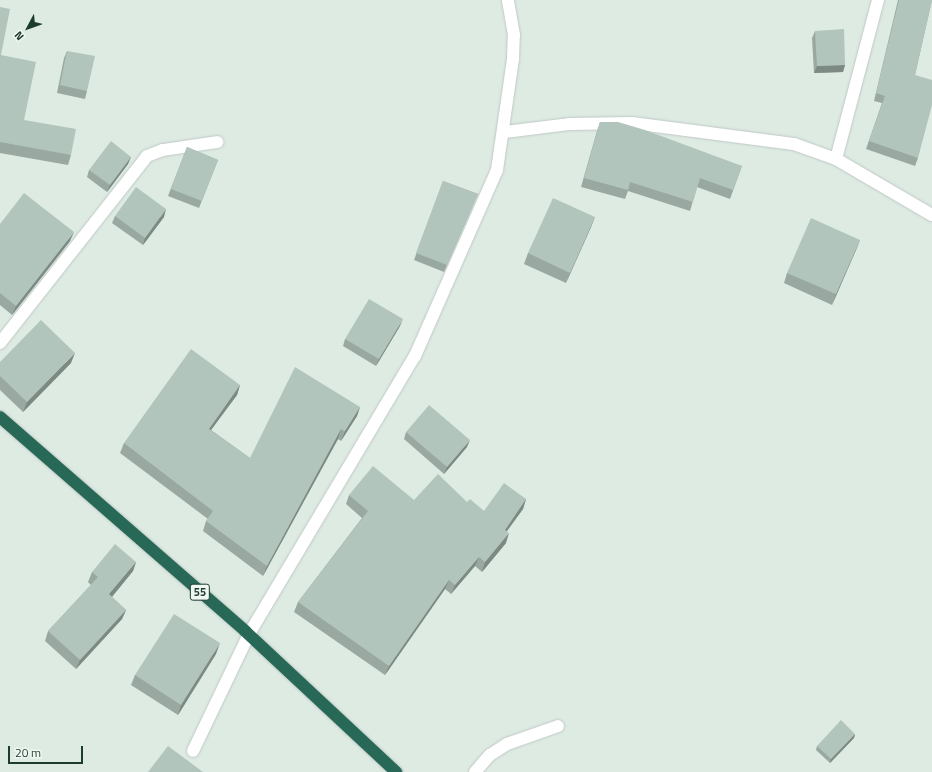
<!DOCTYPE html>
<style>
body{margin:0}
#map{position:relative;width:932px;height:772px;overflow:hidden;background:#ddebe3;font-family:"Titillium Web",sans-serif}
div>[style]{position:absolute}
.roads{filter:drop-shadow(0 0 1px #c0c8c5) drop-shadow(0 0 1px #c0c8c5)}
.minor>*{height:12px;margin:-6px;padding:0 6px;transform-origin:6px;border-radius:6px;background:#fff}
.highway>*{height:12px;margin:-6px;padding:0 6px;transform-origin:6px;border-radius:6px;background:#276956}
.wall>*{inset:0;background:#99a9a2}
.shaded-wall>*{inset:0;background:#7d8a84}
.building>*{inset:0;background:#b2c5bc}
span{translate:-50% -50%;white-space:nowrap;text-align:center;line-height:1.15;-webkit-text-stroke:3px #eef7f1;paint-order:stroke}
.shield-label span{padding:1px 3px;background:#eef7f1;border:1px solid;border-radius:3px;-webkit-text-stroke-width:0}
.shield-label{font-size:11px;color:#1e3b30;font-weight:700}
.north{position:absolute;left:8px;top:8px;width:40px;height:40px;-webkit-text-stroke:3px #eef7f1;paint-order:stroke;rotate:229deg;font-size:11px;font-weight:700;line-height:16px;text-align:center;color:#1e3b30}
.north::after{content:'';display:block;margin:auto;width:14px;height:18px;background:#1e3b30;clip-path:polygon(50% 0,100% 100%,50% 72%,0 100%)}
.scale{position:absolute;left:8px;top:746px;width:75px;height:18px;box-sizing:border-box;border:2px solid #1e3b30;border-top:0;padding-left:5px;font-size:12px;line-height:14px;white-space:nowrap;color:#1e3b30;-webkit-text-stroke:3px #eef7f1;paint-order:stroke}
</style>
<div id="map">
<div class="roads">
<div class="minor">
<div style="left:505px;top:132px;width:64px;rotate:-7.1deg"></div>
<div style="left:569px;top:124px;width:63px;rotate:-0.9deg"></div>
<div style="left:632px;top:123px;width:163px;rotate:7.4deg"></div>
<div style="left:794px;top:144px;width:45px;rotate:19.7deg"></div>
<div style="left:836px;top:159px;width:111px;rotate:30.3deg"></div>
<div style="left:836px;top:159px;width:164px;rotate:-75.2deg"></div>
<div style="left:0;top:343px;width:238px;rotate:-51.8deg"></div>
<div style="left:147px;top:156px;width:17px;rotate:-21deg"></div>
<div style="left:163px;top:150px;width:55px;rotate:-8.4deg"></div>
<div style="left:193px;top:751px;width:130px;rotate:-64.4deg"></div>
<div style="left:249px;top:634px;width:324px;rotate:-59.2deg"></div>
<div style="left:415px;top:356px;width:203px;rotate:-66.2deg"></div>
<div style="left:497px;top:170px;width:112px;rotate:-81.8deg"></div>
<div style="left:513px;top:59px;width:24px;rotate:-88deg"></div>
<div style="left:514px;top:35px;width:36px;rotate:-100deg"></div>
<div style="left:475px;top:772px;width:23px;rotate:-49deg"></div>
<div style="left:490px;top:755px;width:20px;rotate:-33deg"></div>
<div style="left:507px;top:744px;width:54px;rotate:-19.4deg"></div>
</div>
<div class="highway">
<div style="left:0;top:417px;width:325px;rotate:41.1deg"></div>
<div style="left:245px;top:631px;width:207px;rotate:43deg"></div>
</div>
</div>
<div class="wall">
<div style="clip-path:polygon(898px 0,932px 0,915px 75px,918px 158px,915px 166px,866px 149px,882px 103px,874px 101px)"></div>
<div style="clip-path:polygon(0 7px,1px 55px,24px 120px,71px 155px,68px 165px,0 153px)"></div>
<div style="clip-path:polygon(815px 31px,845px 65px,843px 72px,814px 73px,812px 38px)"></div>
<div style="clip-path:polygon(67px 51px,87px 91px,85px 99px,57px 93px,64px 58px)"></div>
<div style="clip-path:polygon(600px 122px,742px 166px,730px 199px,697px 187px,690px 211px,628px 191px,625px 199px,581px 187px,597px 131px)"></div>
<div style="clip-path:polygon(187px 147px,218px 160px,199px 208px,168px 196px)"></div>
<div style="clip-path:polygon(131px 157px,128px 164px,107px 192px,87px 177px,89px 170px)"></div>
<div style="clip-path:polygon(443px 181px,478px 194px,444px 272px,414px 260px)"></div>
<div style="clip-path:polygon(115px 216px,164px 217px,143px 245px,112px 223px)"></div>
<div style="clip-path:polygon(595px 217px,591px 227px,566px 283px,524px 264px,528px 253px)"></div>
<div style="clip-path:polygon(0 224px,70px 241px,12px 315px,0 305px)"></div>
<div style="clip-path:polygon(860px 240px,856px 250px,832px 305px,784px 283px,787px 273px)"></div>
<div style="clip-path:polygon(400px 326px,376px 366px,343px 346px,345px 339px)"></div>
<div style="clip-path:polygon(0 362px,71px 363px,23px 412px,0 390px)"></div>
<div style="clip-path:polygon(240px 385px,237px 395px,211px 430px,250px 458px,360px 407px,357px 416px,341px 441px,338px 439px,263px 576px,203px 531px,206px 521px,208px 519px,120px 453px,124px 443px)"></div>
<div style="clip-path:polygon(406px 432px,467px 447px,444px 474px,404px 439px)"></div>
<div style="clip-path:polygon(349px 495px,414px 500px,467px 502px,484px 511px,526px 499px,523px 509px,507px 531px,506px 543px,482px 572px,475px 566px,451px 594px,445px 589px,385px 675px,294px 612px,298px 602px,362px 518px,346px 504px)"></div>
<div style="clip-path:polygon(136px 562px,133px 571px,112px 597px,126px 610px,122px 619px,76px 669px,45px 641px,48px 631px,91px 585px,88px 582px,92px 572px)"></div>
<div style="clip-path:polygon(216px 654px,178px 715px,131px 685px,135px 675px)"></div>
<div style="clip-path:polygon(855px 734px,854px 738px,830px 763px,816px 750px,817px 746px)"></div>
</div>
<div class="shaded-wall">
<div style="clip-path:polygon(845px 65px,843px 72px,814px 73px,817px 66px)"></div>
<div style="clip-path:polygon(131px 157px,128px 164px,107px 192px,110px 185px)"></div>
<div style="clip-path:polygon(166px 209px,164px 217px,143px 245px,145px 238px)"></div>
<div style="clip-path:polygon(595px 217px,591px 227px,566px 283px,570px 273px)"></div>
<div style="clip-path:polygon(74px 232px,70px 241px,12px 315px,16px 306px)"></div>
<div style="clip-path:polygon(860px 240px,856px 250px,832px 305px,836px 294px)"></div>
<div style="clip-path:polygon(403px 319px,400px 326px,376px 366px,379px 359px)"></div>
<div style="clip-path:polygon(75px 353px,71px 363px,23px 412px,27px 402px)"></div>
<div style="clip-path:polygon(240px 385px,237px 395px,205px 438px,209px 429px)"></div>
<div style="clip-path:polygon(360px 407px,357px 416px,341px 441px,345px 431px)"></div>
<div style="clip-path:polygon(341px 429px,338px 439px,263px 576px,267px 566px)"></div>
<div style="clip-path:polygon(470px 440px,467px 447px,444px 474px,447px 467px)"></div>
<div style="clip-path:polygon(526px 499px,523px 509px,501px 539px,505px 530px)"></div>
<div style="clip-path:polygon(509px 533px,506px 543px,482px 572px,485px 562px)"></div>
<div style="clip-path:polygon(479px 557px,475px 566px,451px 594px,455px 585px)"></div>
<div style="clip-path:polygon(136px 562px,133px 571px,106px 604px,109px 594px)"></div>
<div style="clip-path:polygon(449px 580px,445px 589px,385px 675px,389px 666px)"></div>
<div style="clip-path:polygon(126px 610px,122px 619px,76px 669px,80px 660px)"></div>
<div style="clip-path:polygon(220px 643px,216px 654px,178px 715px,181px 705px)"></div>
<div style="clip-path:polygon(855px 734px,854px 738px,830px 763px,831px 759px)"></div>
</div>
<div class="building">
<div style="clip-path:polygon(899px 0,932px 0,915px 75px,932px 80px,932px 105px,918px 158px,869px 141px,885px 96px,876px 93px)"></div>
<div style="clip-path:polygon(0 7px,10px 9px,1px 55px,36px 62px,24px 120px,76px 129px,71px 155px,0 142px)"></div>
<div style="clip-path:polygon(844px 29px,845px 65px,817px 66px,815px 31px)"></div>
<div style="clip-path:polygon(67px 51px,95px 56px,87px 91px,60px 85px)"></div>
<div style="clip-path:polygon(600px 122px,618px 122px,645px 130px,742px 166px,733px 190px,700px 178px,693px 202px,630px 182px,628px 190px,584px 178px)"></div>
<div style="clip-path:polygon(111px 141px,131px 157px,110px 185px,89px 170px)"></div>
<div style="clip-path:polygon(187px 147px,218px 160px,202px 201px,171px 189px)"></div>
<div style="clip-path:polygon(443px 181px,478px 194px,447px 265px,416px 253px)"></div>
<div style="clip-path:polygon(136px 187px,166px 209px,145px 238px,115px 216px)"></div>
<div style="clip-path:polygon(24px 193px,74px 232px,16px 306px,0 293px,0 224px)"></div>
<div style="clip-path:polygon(553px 198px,595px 217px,570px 273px,528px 253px)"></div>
<div style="clip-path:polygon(811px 218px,860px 240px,836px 294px,787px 273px)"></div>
<div style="clip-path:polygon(369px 299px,403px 319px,379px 359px,345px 339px)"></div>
<div style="clip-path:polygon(41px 320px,75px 353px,27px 402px,0 376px,0 362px)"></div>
<div style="clip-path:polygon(191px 349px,240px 385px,209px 429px,250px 458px,295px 367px,360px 407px,345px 431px,341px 429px,267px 566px,206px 521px,213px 511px,124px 443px)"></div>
<div style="clip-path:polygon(429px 405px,470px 440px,447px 467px,406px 432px)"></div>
<div style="clip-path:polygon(373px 466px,414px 500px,438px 474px,467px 502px,470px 499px,484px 511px,504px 483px,526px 499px,505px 530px,509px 533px,485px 562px,479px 557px,455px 585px,449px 580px,389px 666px,298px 602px,368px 511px,349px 495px)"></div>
<div style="clip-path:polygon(115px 544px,136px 562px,109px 594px,126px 610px,80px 660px,48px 631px,98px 577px,92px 572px)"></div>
<div style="clip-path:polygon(174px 614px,220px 643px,181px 705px,135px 675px)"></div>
<div style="clip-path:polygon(841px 720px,855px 734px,831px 759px,817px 746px)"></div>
<div style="clip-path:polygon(168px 746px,203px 772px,148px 772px)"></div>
</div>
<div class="shield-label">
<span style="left:200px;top:592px">55</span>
</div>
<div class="north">N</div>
<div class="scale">20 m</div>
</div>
